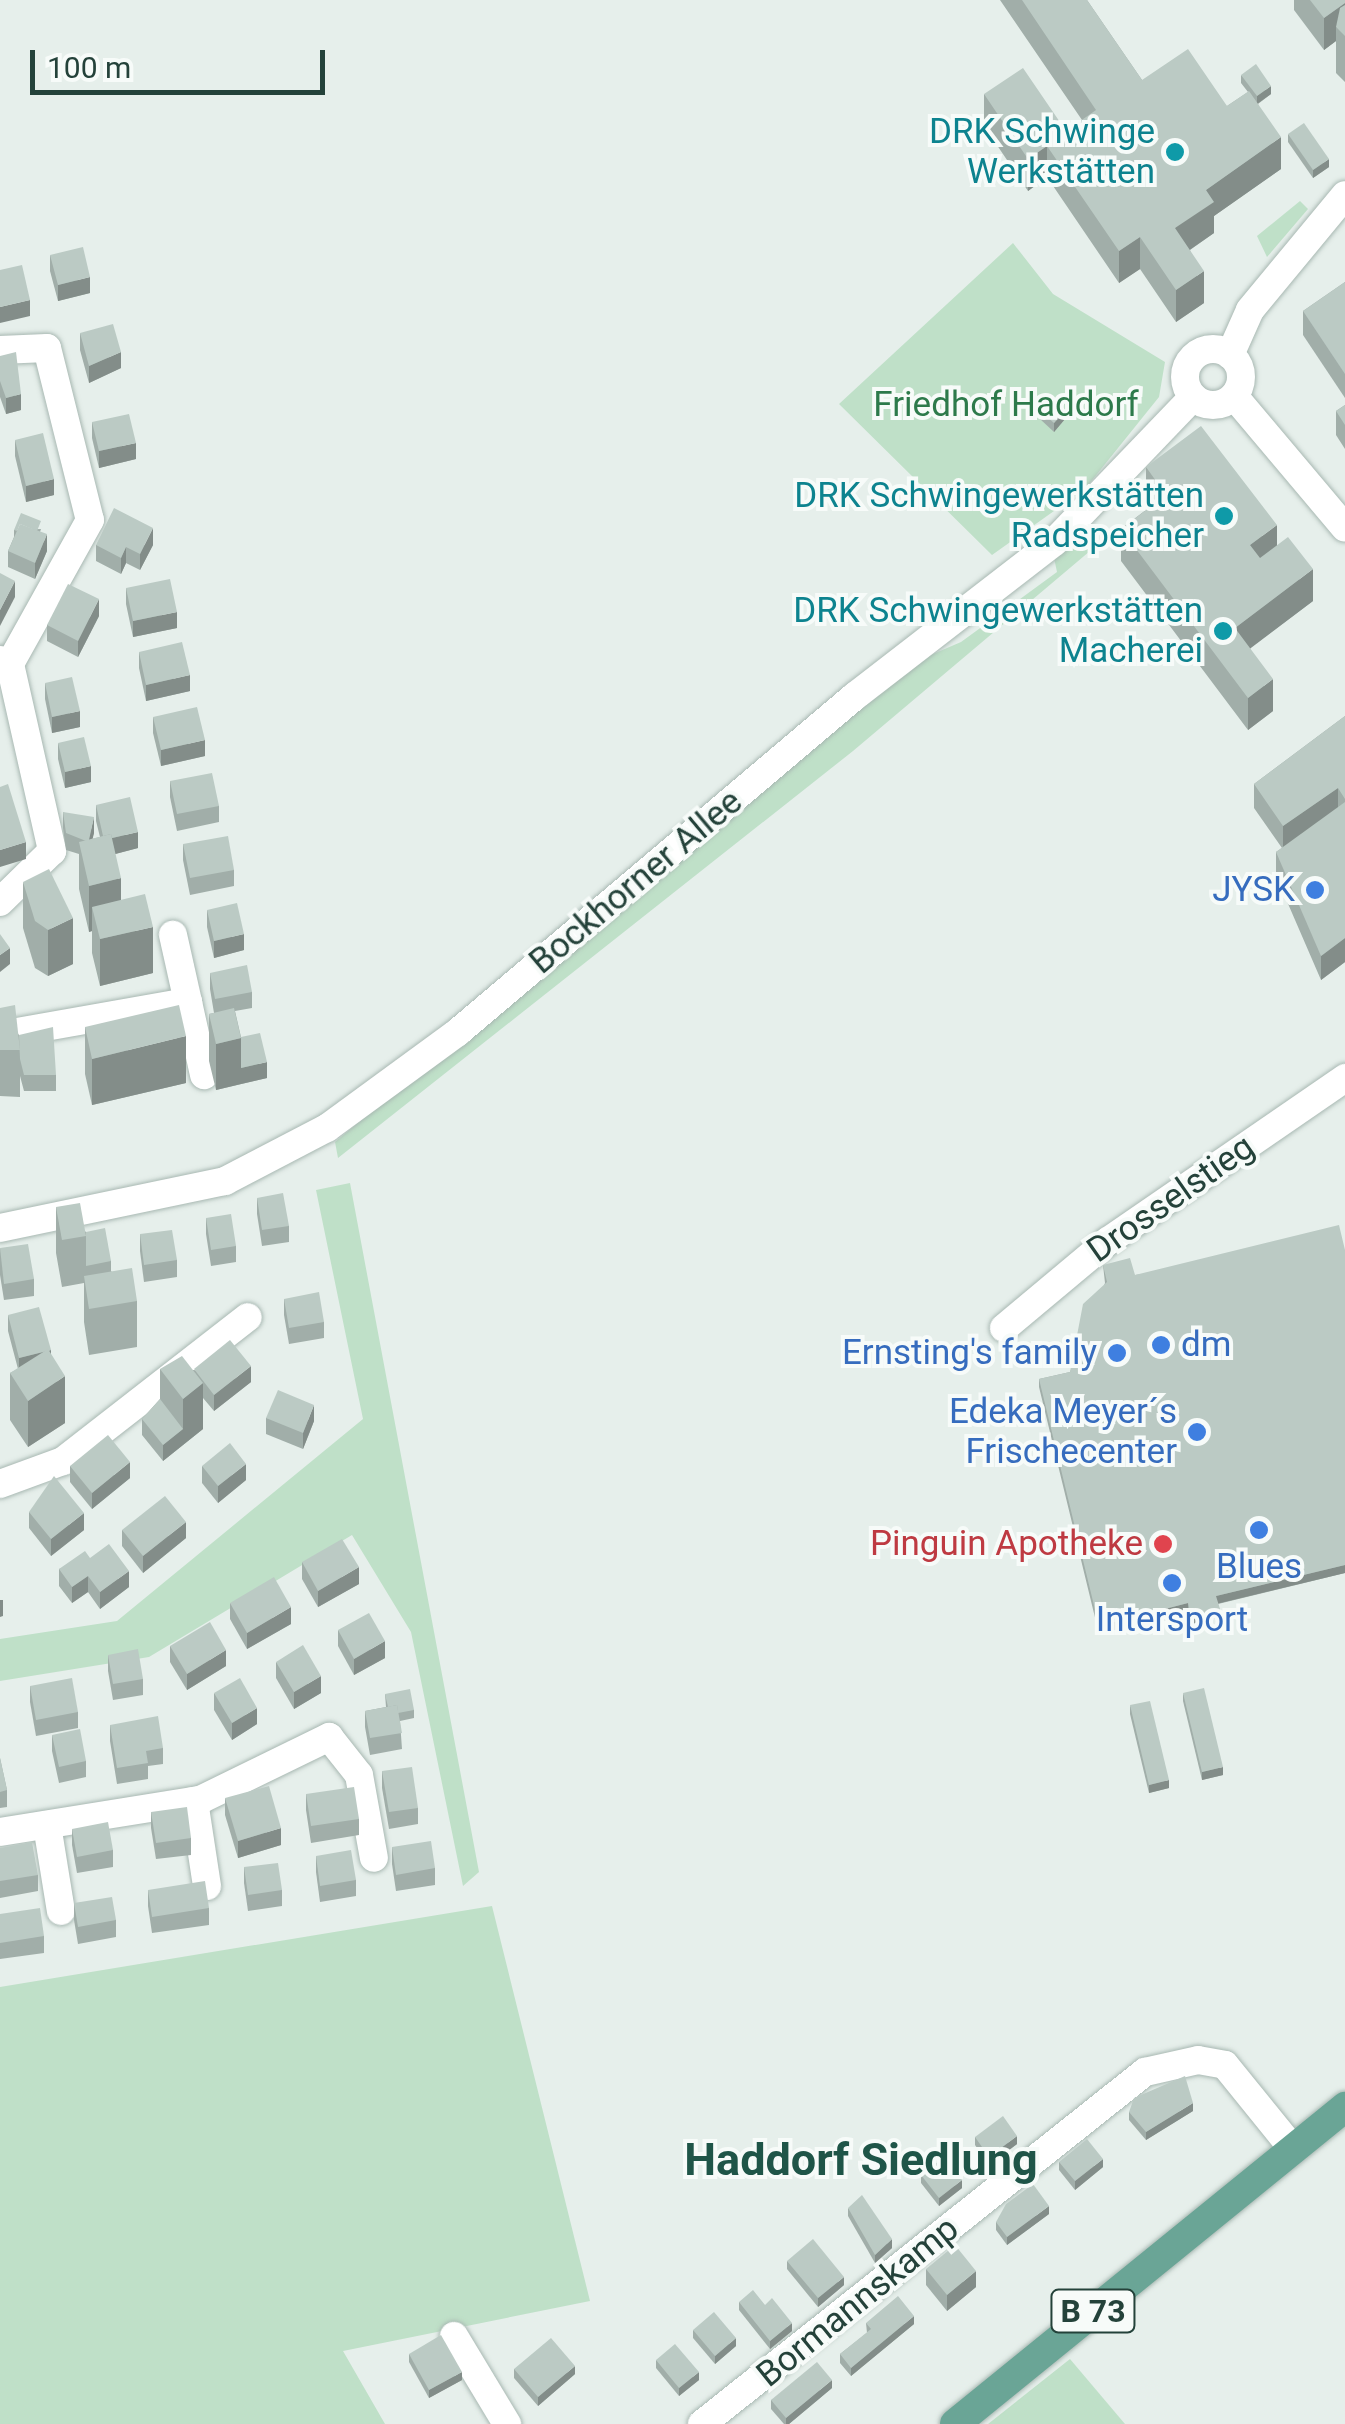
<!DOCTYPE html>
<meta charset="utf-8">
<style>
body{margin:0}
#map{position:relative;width:1345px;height:2424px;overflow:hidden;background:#e6efeb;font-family:Roboto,sans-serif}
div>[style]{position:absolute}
.green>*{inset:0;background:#bfe0c8}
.roads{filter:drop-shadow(0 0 2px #a8b8b2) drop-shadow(0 0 2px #a8b8b2)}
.minor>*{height:28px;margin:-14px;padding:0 14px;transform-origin:14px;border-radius:14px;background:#fff}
.minor>.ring{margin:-14px;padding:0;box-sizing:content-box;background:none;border:28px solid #fff;border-radius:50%}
.major>*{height:30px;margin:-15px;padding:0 15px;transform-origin:15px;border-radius:15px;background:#6aa596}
.wall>*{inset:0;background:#a1aea9}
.shaded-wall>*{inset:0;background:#838d89}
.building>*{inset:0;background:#bbcac4}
.dots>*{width:28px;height:28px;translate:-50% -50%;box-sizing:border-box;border:5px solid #f7fbf9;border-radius:50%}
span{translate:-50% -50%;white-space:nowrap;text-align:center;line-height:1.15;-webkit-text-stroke:8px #f7fbf9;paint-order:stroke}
.shield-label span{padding:2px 8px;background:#f7fbf9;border:2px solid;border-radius:8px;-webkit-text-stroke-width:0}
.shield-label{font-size:32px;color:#24423a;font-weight:700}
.culture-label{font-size:35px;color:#0d838f}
.right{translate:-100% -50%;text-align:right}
.park-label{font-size:35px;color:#2d7a4b}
.street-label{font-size:35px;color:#24423a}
.shop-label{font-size:35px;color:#366cbe}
.left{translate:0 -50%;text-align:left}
.health-label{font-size:35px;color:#be3a42}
.district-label{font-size:45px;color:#1f5548;font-weight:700}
.scale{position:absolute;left:30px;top:50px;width:295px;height:45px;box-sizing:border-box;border:5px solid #24423a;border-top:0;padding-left:12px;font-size:30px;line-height:35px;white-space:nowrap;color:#24423a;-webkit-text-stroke:8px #f7fbf9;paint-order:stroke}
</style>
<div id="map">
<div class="green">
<div style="clip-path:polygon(1300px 201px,1308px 209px,1267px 257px,1257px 236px)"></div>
<div style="clip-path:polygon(1013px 243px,1053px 294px,1165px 362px,1159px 397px,1085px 489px,992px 555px,839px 404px)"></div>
<div style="clip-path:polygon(1082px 535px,1090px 551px,853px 751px,338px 1158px,335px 1142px,903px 667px,961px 642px,1057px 572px,1054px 558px)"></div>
<div style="clip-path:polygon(350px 1183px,479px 1872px,463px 1886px,411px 1632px,352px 1535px,149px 1657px,0 1681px,0 1639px,117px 1621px,363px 1419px,316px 1190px)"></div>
<div style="clip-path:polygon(492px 1906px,590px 2301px,343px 2351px,385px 2424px,0 2424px,0 1987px)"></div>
<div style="clip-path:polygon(1070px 2359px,1125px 2424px,988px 2424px)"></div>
</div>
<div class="roads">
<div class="minor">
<div class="ring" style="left:1185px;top:349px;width:28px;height:28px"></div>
<div style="left:0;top:350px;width:47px;rotate:-2.4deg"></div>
<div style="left:47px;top:348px;width:177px;rotate:76deg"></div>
<div style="left:90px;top:520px;width:165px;rotate:119.1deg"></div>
<div style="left:1230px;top:355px;width:49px;rotate:-66deg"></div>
<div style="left:1250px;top:310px;width:149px;rotate:-50.4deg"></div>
<div style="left:1234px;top:396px;width:172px;rotate:49.9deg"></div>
<div style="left:0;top:660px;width:11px;rotate:22deg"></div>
<div style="left:10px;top:664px;width:192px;rotate:77.3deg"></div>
<div style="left:52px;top:851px;width:73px;rotate:135.6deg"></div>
<div style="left:188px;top:1002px;width:75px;rotate:77.6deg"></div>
<div style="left:0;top:1035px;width:191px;rotate:-10deg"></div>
<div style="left:188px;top:1002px;width:69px;rotate:-102.6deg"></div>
<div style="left:0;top:1228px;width:230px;rotate:-11.8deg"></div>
<div style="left:225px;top:1181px;width:115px;rotate:-27.5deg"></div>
<div style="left:327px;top:1128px;width:162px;rotate:-36.2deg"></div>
<div style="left:458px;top:1032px;width:520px;rotate:-40.24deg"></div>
<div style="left:855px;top:696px;width:252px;rotate:-37.7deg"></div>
<div style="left:1054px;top:542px;width:201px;rotate:-46.2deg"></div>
<div style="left:1004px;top:1328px;width:136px;rotate:-39.9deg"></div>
<div style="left:1108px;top:1241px;width:288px;rotate:-34.5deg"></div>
<div style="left:0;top:1484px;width:67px;rotate:-20.1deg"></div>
<div style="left:63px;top:1461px;width:234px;rotate:-37.9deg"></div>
<div style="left:194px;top:1801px;width:86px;rotate:81.3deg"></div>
<div style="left:47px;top:1825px;width:87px;rotate:80.8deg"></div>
<div style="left:0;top:1832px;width:203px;rotate:-9.1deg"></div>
<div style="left:200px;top:1800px;width:144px;rotate:-26deg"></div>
<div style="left:329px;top:1737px;width:48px;rotate:51.7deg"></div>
<div style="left:359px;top:1775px;width:84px;rotate:79.8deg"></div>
<div style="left:454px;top:2336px;width:103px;rotate:58.9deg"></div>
<div style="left:702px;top:2424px;width:566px;rotate:-38.47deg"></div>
<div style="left:1145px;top:2072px;width:54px;rotate:-12.8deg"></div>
<div style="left:1198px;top:2060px;width:27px;rotate:10deg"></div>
<div style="left:1225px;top:2065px;width:108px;rotate:51deg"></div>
</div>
<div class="major">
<div style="left:955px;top:2424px;width:503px;rotate:-39.1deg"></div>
</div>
</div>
<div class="wall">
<div style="clip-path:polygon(1000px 0,1087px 0,1142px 80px,1227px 106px,1248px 92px,1241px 83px,1241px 75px,1271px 94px,1258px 104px,1281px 169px,1214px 216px,1214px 233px,1190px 250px,1204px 303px,1176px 322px,1140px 269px,1119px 283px,1047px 177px,1028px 191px,984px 126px,984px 94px,1066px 131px,1082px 120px)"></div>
<div style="clip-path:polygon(1294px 0,1345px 0,1345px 82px,1336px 73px,1336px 41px,1324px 50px,1294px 10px)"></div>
<div style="clip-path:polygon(1288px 134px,1329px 167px,1313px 178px,1288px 142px)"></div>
<div style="clip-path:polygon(50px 255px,90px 293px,58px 301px,50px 271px)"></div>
<div style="clip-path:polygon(1345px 282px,1345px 398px,1303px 335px,1303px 311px)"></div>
<div style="clip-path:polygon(80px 333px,121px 368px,89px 383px,80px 350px)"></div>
<div style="clip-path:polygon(0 356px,21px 410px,6px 414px,0 397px)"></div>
<div style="clip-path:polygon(1345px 405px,1345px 449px,1336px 435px,1336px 411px)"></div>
<div style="clip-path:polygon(1040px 411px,1065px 419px,1054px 432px,1040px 419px)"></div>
<div style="clip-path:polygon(92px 422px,136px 459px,99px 468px,92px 438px)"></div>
<div style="clip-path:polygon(15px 440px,54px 495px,26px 502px,15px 456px)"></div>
<div style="clip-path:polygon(1146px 467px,1277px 545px,1313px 601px,1250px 648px,1273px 711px,1248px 730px,1121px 561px,1121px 529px,1151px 506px,1146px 499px)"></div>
<div style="clip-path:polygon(41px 529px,40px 532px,47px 551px,35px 579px,8px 567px,8px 551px,14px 537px,14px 530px)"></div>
<div style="clip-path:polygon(96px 545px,153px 545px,140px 570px,126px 563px,121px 574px,96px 561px)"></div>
<div style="clip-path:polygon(126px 588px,177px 628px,133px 637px,126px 604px)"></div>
<div style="clip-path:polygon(99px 616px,78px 657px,47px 641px,47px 625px)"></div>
<div style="clip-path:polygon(139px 652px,190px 691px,146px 701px,139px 668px)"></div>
<div style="clip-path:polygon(45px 683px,80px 727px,52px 733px,45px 699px)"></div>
<div style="clip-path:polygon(1345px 716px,1345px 962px,1321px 980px,1276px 876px,1276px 852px,1282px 848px,1254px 808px,1254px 784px)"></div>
<div style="clip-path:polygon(153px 717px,205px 756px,161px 766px,153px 733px)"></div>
<div style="clip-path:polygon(58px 743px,91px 782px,65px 788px,58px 759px)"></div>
<div style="clip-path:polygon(170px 781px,219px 806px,219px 822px,177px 831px,170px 797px)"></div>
<div style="clip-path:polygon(96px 805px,138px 848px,115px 854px,121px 900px,153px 973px,100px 986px,92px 953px,92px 931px,89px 932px,79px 889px,79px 854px,66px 850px,63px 828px,63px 812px,94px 833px,92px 839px,100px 837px,96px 821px)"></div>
<div style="clip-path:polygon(183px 844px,234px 870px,234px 886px,190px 895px,183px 860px)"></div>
<div style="clip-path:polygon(23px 882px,73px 964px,48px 976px,35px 968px,23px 928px)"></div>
<div style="clip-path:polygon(207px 910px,244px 950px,214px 958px,207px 927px)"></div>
<div style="clip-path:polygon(210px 973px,252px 992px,252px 1008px,235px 1011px,241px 1037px,267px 1078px,216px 1090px,209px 1061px,209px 1014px,214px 1013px,210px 989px)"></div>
<div style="clip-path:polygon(0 1008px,19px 1035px,56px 1075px,56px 1091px,24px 1091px,20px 1076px,20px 1097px,0 1096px)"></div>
<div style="clip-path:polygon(85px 1027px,186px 1083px,92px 1105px,85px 1074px)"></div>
<div style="clip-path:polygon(257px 1198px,289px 1226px,289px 1242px,262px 1246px,257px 1214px)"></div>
<div style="clip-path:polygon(56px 1207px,86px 1232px,111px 1261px,111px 1271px,137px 1301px,137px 1347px,89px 1355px,84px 1322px,84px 1283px,62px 1287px,56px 1253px)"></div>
<div style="clip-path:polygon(206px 1218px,236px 1246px,236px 1262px,211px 1266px,206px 1234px)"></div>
<div style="clip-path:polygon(140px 1234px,177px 1260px,177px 1277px,144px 1282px,140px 1251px)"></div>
<div style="clip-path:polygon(0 1248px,34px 1279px,34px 1296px,4px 1300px,0 1275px)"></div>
<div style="clip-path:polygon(1345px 1250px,1345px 1573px,1218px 1604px,1220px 1617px,1191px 1624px,1188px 1611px,1099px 1634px,1039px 1387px,1039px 1379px,1070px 1372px,1105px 1283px,1103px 1265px,1135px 1275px)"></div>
<div style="clip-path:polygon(284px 1299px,324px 1322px,324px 1338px,289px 1344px,284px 1315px)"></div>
<div style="clip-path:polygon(8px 1315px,51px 1354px,65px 1423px,28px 1447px,10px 1420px,10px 1373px,18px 1369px,8px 1331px)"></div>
<div style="clip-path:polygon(160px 1369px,194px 1370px,251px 1382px,214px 1411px,203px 1398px,203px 1429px,163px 1461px,142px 1435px,142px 1419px,160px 1399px)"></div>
<div style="clip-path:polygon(266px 1418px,314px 1421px,303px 1449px,266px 1434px)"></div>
<div style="clip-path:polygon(70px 1466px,130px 1478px,92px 1509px,70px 1482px)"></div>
<div style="clip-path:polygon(202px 1466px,246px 1480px,218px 1503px,202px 1483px)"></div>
<div style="clip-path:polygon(29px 1512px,84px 1530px,51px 1556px,29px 1528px)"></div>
<div style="clip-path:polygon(122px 1530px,186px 1538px,143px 1573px,122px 1546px)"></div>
<div style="clip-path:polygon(90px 1558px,129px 1587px,100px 1609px,88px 1592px,72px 1603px,59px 1586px,59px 1569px)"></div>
<div style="clip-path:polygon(302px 1562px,359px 1584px,318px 1607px,302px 1579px)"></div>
<div style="clip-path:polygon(230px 1603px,291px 1624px,247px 1649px,230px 1619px)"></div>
<div style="clip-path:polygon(338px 1630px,385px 1658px,354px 1675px,338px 1646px)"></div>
<div style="clip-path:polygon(170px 1646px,226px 1666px,187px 1690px,170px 1662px)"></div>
<div style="clip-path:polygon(108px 1655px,143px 1679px,143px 1695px,113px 1700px,108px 1671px)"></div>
<div style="clip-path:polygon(276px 1662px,321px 1693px,294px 1709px,276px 1678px)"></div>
<div style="clip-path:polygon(30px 1686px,78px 1712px,78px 1728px,36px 1736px,30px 1702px)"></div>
<div style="clip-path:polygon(214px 1693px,257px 1724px,232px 1740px,214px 1710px)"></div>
<div style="clip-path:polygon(1183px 1693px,1223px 1775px,1202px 1780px,1183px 1701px)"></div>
<div style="clip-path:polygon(385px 1694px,414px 1710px,414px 1718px,400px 1721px,402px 1749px,370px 1755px,365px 1727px,365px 1711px,386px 1707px)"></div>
<div style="clip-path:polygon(1130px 1705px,1169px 1788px,1149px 1793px,1130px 1714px)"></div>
<div style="clip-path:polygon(110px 1725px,163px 1748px,163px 1764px,148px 1766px,148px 1779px,117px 1784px,110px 1741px)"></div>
<div style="clip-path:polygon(52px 1735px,86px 1761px,86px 1777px,59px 1783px,52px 1751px)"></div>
<div style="clip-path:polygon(0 1758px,7px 1790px,7px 1807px,0 1808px)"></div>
<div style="clip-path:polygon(382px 1771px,418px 1808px,418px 1824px,389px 1829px,382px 1788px)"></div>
<div style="clip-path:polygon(306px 1794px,359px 1819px,359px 1835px,311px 1843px,306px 1810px)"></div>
<div style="clip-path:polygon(225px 1798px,281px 1845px,238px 1858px,225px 1815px)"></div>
<div style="clip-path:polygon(151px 1812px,191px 1838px,191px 1855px,156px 1859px,151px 1828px)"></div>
<div style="clip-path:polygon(72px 1829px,113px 1850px,113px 1867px,77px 1873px,72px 1845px)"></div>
<div style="clip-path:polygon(392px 1847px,435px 1868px,435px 1885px,396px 1891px,392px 1864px)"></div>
<div style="clip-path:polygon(0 1848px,38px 1875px,38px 1891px,0 1898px)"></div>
<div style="clip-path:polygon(316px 1856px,356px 1880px,356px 1896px,320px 1902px,316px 1872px)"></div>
<div style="clip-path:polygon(244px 1867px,282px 1890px,282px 1906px,248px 1911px,244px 1883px)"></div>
<div style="clip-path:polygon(148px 1890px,209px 1908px,209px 1925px,152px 1933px,148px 1906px)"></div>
<div style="clip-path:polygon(74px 1903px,116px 1920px,116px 1937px,78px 1944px,74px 1920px)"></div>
<div style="clip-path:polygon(0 1914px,44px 1936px,44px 1953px,0 1959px)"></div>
<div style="clip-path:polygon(1193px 2111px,1146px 2140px,1129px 2120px,1129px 2112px)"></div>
<div style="clip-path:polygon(975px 2137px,1017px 2144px,989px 2165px,975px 2145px)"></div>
<div style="clip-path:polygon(1059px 2162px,1103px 2167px,1075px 2190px,1059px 2170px)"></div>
<div style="clip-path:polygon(921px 2175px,962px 2188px,939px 2206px,921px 2183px)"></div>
<div style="clip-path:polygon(848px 2208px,892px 2248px,875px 2263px,848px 2216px)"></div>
<div style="clip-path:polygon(1049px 2214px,1007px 2245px,996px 2230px,996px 2222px)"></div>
<div style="clip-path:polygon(787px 2261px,844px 2285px,818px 2307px,787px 2269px)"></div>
<div style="clip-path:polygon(926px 2269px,976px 2287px,947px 2311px,926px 2285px)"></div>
<div style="clip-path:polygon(739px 2302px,765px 2305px,792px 2331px,770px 2349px,739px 2310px)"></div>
<div style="clip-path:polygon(866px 2323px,914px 2324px,851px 2376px,840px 2363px,840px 2354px,867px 2333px)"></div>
<div style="clip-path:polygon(693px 2330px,736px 2346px,715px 2364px,693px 2338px)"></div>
<div style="clip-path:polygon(409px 2354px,462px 2380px,429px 2398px,409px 2362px)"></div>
<div style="clip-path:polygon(656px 2360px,699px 2380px,679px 2396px,656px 2368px)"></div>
<div style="clip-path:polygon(514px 2369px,575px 2374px,538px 2406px,514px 2378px)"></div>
<div style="clip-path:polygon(832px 2388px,789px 2424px,784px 2424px,771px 2409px,771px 2400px)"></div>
</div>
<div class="shaded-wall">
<div style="clip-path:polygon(1345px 3px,1345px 34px,1336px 27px,1336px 41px,1324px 50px,1324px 18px)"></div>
<div style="clip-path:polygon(1271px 86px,1271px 94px,1257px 104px,1257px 96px)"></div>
<div style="clip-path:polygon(1281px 137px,1281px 169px,1214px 216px,1214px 233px,1175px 260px,1175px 228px,1206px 190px)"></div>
<div style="clip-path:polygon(1047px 146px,1047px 177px,1028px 191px,1028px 159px)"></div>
<div style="clip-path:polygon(1329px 159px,1329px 167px,1313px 178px,1313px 170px)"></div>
<div style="clip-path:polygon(1140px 237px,1140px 269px,1119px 283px,1119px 251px)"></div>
<div style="clip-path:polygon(1204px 271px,1204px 303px,1176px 322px,1176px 290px)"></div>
<div style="clip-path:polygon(90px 277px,90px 293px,58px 301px,58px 285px)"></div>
<div style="clip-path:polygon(30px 300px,30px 316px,0 323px,0 307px)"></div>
<div style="clip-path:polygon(121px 352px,121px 368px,89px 383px,89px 366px)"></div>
<div style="clip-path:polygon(21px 394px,21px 410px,6px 414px,6px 398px)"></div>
<div style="clip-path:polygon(1065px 411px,1065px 419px,1054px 432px,1054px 423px)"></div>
<div style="clip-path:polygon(136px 443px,136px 459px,99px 468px,99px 451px)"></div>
<div style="clip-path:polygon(54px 479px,54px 495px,26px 502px,26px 486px)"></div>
<div style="clip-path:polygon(1277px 525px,1277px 557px,1250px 577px,1250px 545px)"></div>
<div style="clip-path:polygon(153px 528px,153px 545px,140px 570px,140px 554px)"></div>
<div style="clip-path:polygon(47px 534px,47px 551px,35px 579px,35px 563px)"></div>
<div style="clip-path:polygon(126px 547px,126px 563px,121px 574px,121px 558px)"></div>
<div style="clip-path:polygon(1313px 569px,1313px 601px,1235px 660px,1235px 628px)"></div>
<div style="clip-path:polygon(15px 581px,15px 597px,0 626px,0 610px)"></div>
<div style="clip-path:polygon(99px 599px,99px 616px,78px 657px,78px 641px)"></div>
<div style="clip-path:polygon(177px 612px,177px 628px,133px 637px,133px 621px)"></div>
<div style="clip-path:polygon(190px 675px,190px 691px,146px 701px,146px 685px)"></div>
<div style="clip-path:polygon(1273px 679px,1273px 711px,1248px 730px,1248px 698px)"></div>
<div style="clip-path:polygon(80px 711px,80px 727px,52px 733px,52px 717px)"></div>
<div style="clip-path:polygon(205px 740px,205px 756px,161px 766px,161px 750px)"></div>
<div style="clip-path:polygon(91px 766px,91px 782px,65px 788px,65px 772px)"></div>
<div style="clip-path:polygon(1338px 788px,1338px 812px,1283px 850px,1283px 826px)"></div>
<div style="clip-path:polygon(94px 817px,94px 833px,88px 858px,88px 842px)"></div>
<div style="clip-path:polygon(138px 832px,138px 848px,104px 857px,104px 840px)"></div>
<div style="clip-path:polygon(26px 842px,26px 859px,0 867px,0 850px)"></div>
<div style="clip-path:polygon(121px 878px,121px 924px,92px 907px,92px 931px,89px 932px,89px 886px)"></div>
<div style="clip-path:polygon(73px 918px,73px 964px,48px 976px,48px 930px)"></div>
<div style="clip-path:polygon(153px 927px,153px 973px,100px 986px,100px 939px)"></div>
<div style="clip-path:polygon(244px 934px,244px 950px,214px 958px,214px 941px)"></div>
<div style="clip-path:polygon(1345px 938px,1345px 962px,1321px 980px,1321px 956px)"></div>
<div style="clip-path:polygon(10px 948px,10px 964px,0 972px,0 955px)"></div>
<div style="clip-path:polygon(186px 1036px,186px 1083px,92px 1105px,92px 1059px)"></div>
<div style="clip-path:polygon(241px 1038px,241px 1084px,216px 1090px,216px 1044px)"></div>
<div style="clip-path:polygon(267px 1062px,267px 1078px,241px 1084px,241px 1068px)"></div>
<div style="clip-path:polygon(51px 1350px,51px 1366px,19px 1374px,19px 1358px)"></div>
<div style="clip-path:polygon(251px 1366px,251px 1382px,214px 1411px,214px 1395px)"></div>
<div style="clip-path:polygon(65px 1376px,65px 1423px,28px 1447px,28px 1401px)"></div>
<div style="clip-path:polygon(203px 1383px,203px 1429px,163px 1461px,163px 1445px,183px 1429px,183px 1399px)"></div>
<div style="clip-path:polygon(314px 1405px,314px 1421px,303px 1449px,303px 1433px)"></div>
<div style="clip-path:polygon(130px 1462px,130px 1478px,92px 1509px,92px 1493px)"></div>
<div style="clip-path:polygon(246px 1464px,246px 1480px,218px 1503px,218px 1486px)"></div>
<div style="clip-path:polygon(84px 1513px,84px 1530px,51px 1556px,51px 1539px)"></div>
<div style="clip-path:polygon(186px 1522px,186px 1538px,143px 1573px,143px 1556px)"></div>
<div style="clip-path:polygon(1345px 1565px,1345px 1573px,1216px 1604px,1216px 1596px)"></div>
<div style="clip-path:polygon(359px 1567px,359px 1584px,318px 1607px,318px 1591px)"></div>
<div style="clip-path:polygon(129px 1571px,129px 1587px,100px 1609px,100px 1592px)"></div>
<div style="clip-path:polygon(88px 1576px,88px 1592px,72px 1603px,72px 1587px)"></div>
<div style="clip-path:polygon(0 1600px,3px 1600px,3px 1616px,0 1617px)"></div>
<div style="clip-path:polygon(1188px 1603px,1188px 1611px,1099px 1634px,1099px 1626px)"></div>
<div style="clip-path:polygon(291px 1607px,291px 1624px,247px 1649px,247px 1633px)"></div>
<div style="clip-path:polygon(1220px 1609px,1220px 1617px,1191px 1624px,1191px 1616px)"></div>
<div style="clip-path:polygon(385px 1641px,385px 1658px,354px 1675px,354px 1659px)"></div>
<div style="clip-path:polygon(226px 1650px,226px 1666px,187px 1690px,187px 1674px)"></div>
<div style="clip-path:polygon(321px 1676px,321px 1693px,294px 1709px,294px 1692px)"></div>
<div style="clip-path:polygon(257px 1708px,257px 1724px,232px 1740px,232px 1723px)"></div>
<div style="clip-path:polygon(1223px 1767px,1223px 1775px,1202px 1780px,1202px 1772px)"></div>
<div style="clip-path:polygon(1169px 1780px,1169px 1788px,1149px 1793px,1149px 1785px)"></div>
<div style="clip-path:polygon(281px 1828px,281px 1845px,238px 1858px,238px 1841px)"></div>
<div style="clip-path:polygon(1193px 2103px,1193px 2111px,1146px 2140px,1146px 2132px)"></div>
<div style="clip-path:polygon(1017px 2136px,1017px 2144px,989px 2165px,989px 2157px)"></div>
<div style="clip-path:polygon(1103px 2159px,1103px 2167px,1075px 2190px,1075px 2181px)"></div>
<div style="clip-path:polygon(962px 2180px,962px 2188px,939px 2206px,939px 2198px)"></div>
<div style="clip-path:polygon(1049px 2206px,1049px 2214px,1007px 2245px,1007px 2237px)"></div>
<div style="clip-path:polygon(892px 2239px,892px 2248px,875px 2263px,875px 2255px)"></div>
<div style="clip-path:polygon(976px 2271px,976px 2287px,947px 2311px,947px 2295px)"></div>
<div style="clip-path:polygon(844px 2277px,844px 2285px,818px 2307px,818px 2298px)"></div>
<div style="clip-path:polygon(914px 2316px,914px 2324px,851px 2376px,851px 2368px)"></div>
<div style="clip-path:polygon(792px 2323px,792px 2331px,770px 2349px,770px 2341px)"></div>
<div style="clip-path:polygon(736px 2338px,736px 2346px,715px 2364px,715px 2356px)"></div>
<div style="clip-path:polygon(575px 2366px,575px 2374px,538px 2406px,538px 2397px)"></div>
<div style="clip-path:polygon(462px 2372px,462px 2380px,429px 2398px,429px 2390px)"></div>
<div style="clip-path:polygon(699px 2372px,699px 2380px,679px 2396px,679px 2388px)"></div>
<div style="clip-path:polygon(832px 2380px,832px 2388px,789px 2424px,786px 2424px,786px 2418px)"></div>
</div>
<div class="building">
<div style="clip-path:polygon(1022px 0,1087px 0,1142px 80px,1188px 49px,1227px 106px,1249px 91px,1281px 137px,1206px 190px,1214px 202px,1175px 228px,1204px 271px,1176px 290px,1140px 237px,1119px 251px,1047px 146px,1028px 159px,984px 94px,1023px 68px,1066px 131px,1096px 110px)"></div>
<div style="clip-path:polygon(1310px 0,1345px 0,1345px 3px,1324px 18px)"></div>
<div style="clip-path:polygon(1345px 5px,1345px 36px,1336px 27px,1340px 8px)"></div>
<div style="clip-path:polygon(1256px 64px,1271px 86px,1257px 96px,1241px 75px)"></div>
<div style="clip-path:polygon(1304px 123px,1329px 159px,1313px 170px,1288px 134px)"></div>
<div style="clip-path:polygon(83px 247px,90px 277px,58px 285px,50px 255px)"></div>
<div style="clip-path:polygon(22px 265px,30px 300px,0 307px,0 270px)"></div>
<div style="clip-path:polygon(1345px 282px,1345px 374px,1303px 311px)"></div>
<div style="clip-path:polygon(113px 324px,121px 352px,89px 366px,80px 333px)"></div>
<div style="clip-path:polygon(16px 352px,21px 394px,6px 398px,0 381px,0 356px)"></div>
<div style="clip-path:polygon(1052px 398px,1065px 411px,1054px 423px,1040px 411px)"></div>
<div style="clip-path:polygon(1345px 405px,1345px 425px,1336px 411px)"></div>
<div style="clip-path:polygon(129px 414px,136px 443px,99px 451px,92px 422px)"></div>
<div style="clip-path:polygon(1201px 426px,1277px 525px,1250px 545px,1260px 558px,1288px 537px,1313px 569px,1235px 628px,1273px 679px,1248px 698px,1121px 529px,1166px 495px,1146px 467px)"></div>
<div style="clip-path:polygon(43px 433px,54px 479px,26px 486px,15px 440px)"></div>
<div style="clip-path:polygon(114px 508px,153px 528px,140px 554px,126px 547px,121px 558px,96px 545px)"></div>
<div style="clip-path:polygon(21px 513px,41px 521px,37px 531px,20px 524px,17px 531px,14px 530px)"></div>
<div style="clip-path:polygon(20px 524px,47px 534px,35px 563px,8px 551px)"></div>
<div style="clip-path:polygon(0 573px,15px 581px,0 610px)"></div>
<div style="clip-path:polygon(170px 579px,177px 612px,133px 621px,126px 588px)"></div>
<div style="clip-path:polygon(68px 584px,99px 599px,78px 641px,47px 625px)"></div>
<div style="clip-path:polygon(182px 642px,190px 675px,146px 685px,139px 652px)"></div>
<div style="clip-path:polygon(72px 677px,80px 711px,52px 717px,45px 683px)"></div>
<div style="clip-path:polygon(197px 707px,205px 740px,161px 750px,153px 717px)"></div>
<div style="clip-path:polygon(1345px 716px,1345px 799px,1338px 788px,1283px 826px,1254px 784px)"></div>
<div style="clip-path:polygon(84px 737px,91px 766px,65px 772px,58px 743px)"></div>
<div style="clip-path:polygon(212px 773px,219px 806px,177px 814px,170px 781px)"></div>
<div style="clip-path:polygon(8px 784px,26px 842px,0 850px,0 787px)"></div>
<div style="clip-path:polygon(130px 797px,138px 832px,112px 838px,111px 834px,103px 836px,96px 805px)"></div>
<div style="clip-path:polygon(1345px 802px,1345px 938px,1321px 956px,1276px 852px)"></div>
<div style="clip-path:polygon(63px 812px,94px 817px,89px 840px,86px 841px,66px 833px)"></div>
<div style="clip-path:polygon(111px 834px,121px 878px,89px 886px,79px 842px)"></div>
<div style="clip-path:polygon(228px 836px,234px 870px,190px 878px,183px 844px)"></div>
<div style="clip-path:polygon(49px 869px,73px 918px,48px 930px,35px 921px,23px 882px)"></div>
<div style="clip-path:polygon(145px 894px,153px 927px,100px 939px,92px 907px)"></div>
<div style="clip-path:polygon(237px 903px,244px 934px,214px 941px,207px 910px)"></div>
<div style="clip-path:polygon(0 934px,10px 948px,0 955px)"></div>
<div style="clip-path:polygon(247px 965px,252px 992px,215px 999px,210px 973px)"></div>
<div style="clip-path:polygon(15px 1005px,20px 1050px,0 1050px,0 1008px)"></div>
<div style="clip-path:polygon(179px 1005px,186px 1036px,92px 1059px,85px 1027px)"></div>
<div style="clip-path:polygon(234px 1008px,241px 1038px,216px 1044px,209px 1014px)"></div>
<div style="clip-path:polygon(53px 1027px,56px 1075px,24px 1075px,20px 1059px,19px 1035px)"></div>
<div style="clip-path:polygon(260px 1033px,267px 1062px,241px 1068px,241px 1037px)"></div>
<div style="clip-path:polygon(283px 1193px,289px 1226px,262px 1230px,257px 1198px)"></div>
<div style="clip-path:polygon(80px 1203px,86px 1236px,62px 1240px,56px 1207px)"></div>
<div style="clip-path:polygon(231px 1214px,236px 1246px,211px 1250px,206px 1218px)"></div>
<div style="clip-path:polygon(1339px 1225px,1345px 1250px,1345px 1565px,1216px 1596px,1220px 1609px,1191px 1616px,1188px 1603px,1099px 1626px,1039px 1379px,1070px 1372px,1083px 1304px,1107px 1282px,1103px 1265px,1130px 1258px,1135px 1275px)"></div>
<div style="clip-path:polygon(105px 1228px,111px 1261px,86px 1266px,86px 1232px)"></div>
<div style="clip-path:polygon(172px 1230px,177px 1260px,144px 1265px,140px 1234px)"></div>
<div style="clip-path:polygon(28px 1244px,34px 1279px,4px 1284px,0 1248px)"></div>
<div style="clip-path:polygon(132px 1268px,137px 1301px,89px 1309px,84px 1276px)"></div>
<div style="clip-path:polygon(319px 1292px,324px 1322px,289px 1328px,284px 1299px)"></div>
<div style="clip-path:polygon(39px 1307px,51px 1350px,19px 1358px,8px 1315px)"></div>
<div style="clip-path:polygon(230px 1340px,251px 1366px,214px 1395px,194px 1369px)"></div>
<div style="clip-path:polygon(48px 1349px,65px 1376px,28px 1401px,10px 1373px)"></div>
<div style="clip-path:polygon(182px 1356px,203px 1383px,183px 1399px,160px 1369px)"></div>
<div style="clip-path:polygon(278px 1390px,314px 1405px,303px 1433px,266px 1418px)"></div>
<div style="clip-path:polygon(160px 1399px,183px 1429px,163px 1445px,142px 1419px)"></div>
<div style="clip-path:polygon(108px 1435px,130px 1462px,92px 1493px,70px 1466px)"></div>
<div style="clip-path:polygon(230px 1443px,246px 1464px,218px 1486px,202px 1466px)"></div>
<div style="clip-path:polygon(54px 1476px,84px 1513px,51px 1539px,29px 1512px)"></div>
<div style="clip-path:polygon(165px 1496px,186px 1522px,143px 1556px,122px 1530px)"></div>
<div style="clip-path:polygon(342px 1539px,359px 1567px,318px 1591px,302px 1562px)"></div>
<div style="clip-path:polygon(109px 1544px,129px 1571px,100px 1592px,88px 1576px,72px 1587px,59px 1569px,85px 1551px,90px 1558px)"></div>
<div style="clip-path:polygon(274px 1577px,291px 1607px,247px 1633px,230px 1603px)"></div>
<div style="clip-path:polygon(369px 1613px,385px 1641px,354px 1659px,338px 1630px)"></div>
<div style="clip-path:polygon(210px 1622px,226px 1650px,187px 1674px,170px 1646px)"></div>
<div style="clip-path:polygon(303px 1645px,321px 1676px,294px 1692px,276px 1662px)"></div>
<div style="clip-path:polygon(138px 1649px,143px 1679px,113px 1684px,108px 1655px)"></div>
<div style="clip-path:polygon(72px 1678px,78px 1712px,36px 1720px,30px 1686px)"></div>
<div style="clip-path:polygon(240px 1678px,257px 1708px,232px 1723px,214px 1693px)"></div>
<div style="clip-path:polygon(1204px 1688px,1223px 1767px,1202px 1772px,1183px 1693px)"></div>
<div style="clip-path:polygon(410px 1689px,414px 1710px,398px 1713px,397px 1705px,388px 1707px,385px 1694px)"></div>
<div style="clip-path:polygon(1150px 1701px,1169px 1780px,1149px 1785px,1130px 1705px)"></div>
<div style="clip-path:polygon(397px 1705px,402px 1733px,370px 1738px,365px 1711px)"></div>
<div style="clip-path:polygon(158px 1716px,163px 1748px,146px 1751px,148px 1763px,117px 1768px,110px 1725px)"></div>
<div style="clip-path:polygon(80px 1729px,86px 1761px,59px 1767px,52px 1735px)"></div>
<div style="clip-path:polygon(0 1758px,7px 1790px,0 1792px)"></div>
<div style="clip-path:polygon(412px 1767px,418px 1808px,389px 1812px,382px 1771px)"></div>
<div style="clip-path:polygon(269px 1786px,281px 1828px,238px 1841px,225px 1798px)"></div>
<div style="clip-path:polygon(354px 1787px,359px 1819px,311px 1826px,306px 1794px)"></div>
<div style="clip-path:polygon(187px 1807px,191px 1838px,156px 1843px,151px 1812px)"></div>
<div style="clip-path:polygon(108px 1822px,113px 1850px,77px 1857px,72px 1829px)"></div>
<div style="clip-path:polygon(431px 1841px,435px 1868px,396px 1875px,392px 1847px)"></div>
<div style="clip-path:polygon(32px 1842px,38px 1875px,0 1881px,0 1848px)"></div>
<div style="clip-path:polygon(351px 1850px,356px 1880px,320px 1886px,316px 1856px)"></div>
<div style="clip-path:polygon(278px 1863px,282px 1890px,248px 1895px,244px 1867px)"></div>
<div style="clip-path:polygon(205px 1881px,209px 1908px,152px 1917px,148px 1890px)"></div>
<div style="clip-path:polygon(112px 1897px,116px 1920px,78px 1927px,74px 1903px)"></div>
<div style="clip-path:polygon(40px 1908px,44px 1936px,0 1943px,0 1914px)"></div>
<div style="clip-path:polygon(1185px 2076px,1193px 2103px,1146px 2132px,1129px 2112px,1134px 2098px)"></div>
<div style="clip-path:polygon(1003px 2116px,1017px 2136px,989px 2157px,975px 2137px)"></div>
<div style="clip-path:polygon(1087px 2139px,1103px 2159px,1075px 2181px,1059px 2162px)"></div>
<div style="clip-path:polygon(944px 2157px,962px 2180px,939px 2198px,921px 2175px)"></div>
<div style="clip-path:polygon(1033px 2184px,1049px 2206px,1007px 2237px,996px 2222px,1006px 2204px)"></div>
<div style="clip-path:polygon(862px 2195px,892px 2239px,875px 2255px,848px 2208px)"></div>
<div style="clip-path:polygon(813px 2239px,844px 2277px,818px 2298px,787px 2261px)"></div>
<div style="clip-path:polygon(955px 2245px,976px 2271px,947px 2295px,926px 2269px)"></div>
<div style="clip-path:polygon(753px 2290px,765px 2305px,772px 2298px,792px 2323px,770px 2341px,739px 2302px)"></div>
<div style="clip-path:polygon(898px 2296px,914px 2316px,851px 2368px,840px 2354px,871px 2329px,866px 2323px)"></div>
<div style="clip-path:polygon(714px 2312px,736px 2338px,715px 2356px,693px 2330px)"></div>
<div style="clip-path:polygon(441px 2335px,462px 2372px,429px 2390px,409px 2354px)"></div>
<div style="clip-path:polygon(551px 2338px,575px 2366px,538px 2397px,514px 2369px)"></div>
<div style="clip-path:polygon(675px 2344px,699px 2372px,679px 2388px,656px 2360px)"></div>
<div style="clip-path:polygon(817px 2362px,832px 2380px,786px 2418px,771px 2400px)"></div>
</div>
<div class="dots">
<div style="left:1175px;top:152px;background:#0f9aa8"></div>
<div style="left:1224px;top:516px;background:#0f9aa8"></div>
<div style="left:1223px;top:631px;background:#0f9aa8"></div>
<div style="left:1315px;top:890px;background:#3f7fe0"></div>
<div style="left:1161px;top:1345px;background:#3f7fe0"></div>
<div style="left:1117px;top:1353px;background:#3f7fe0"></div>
<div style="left:1197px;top:1432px;background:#3f7fe0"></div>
<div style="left:1259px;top:1530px;background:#3f7fe0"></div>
<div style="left:1163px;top:1544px;background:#e0444e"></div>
<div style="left:1172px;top:1583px;background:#3f7fe0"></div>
</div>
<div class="shield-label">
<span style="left:1093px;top:2311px">B 73</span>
</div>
<div class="culture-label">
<span class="right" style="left:1155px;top:152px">DRK Schwinge<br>Werkstätten</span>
<span class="right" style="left:1204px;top:516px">DRK Schwingewerkstätten<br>Radspeicher</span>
<span class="right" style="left:1203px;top:631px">DRK Schwingewerkstätten<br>Macherei</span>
</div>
<div class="park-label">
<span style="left:1006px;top:405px">Friedhof Haddorf</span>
</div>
<div class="street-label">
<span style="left:636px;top:882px;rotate:-40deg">Bockhorner Allee</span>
<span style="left:1171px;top:1199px;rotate:-35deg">Drosselstieg</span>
<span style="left:858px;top:2302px;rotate:-39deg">Bormannskamp</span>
</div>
<div class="shop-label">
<span class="right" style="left:1295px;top:890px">JYSK</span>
<span class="left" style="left:1181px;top:1345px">dm</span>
<span class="right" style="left:1097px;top:1353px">Ernsting's family</span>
<span class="right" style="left:1177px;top:1432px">Edeka Meyer´s<br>Frischecenter</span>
<span style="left:1259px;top:1567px">Blues</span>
<span style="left:1172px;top:1620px">Intersport</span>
</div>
<div class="health-label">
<span class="right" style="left:1143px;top:1544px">Pinguin Apotheke</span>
</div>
<div class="district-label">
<span style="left:861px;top:2160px">Haddorf Siedlung</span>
</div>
<div class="scale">100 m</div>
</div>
